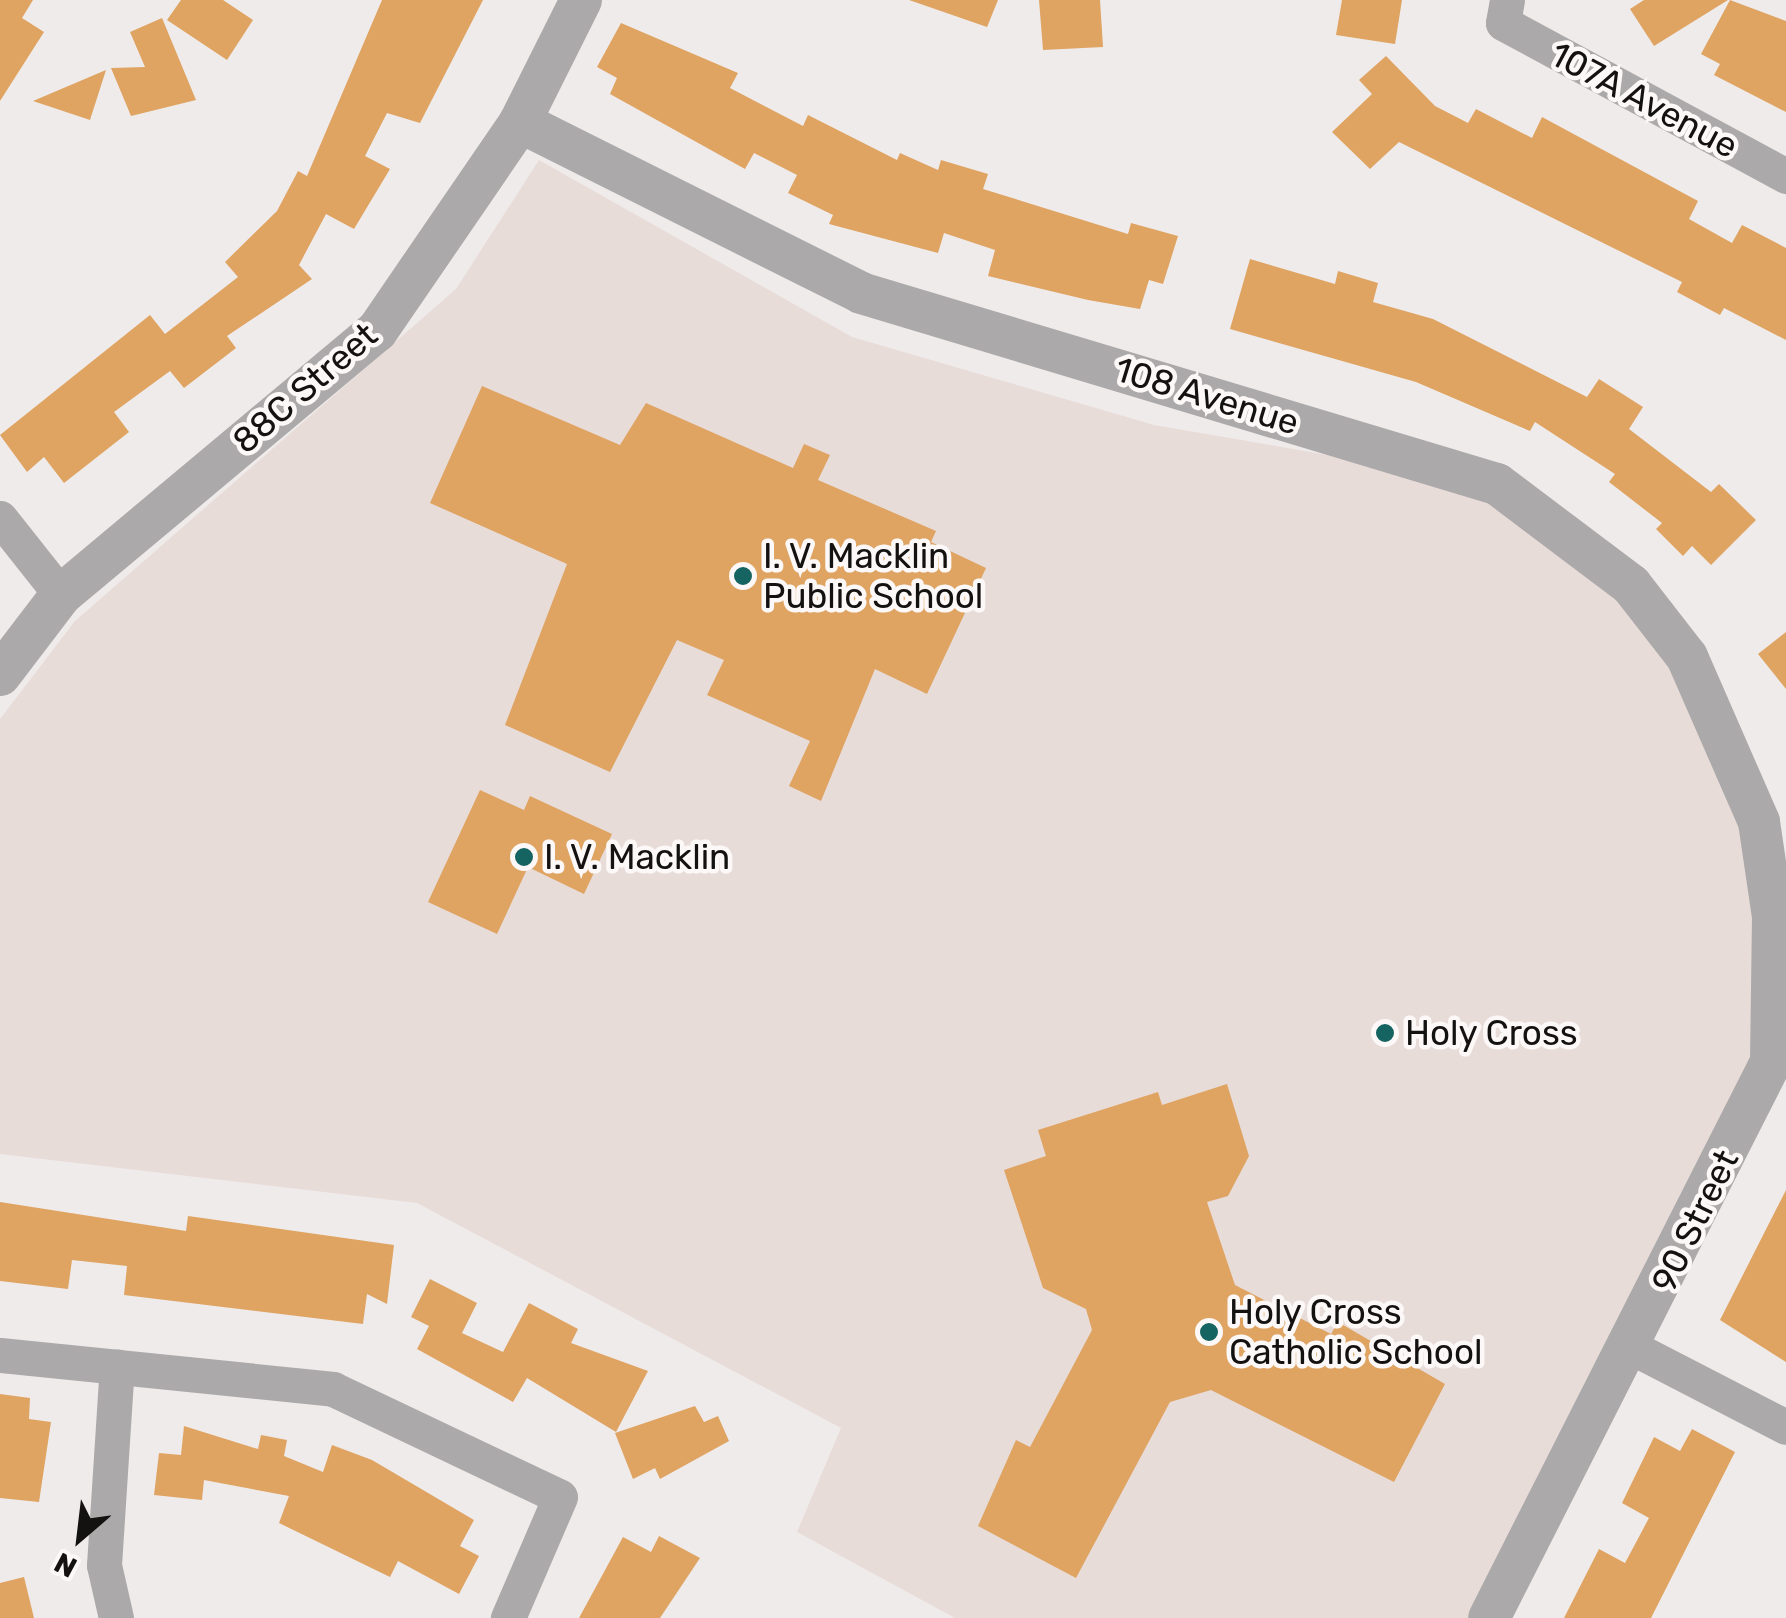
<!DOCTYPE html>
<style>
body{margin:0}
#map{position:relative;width:1786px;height:1618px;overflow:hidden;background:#efebea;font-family:Rubik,sans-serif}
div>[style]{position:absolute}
.built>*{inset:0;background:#e8dcd8}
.building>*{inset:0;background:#dfa362}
.minor>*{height:35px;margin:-17.5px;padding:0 17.5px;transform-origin:17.5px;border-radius:17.5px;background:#aba9aa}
.tertiary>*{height:42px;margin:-21px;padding:0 21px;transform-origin:21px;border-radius:21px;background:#aba9aa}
.dots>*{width:28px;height:28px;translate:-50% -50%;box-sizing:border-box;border:5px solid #fcf8f7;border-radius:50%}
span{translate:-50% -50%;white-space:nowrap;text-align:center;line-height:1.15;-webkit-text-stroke:9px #fcf8f7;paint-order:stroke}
.street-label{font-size:35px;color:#131211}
.poi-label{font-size:35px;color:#131211}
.left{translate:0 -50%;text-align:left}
.north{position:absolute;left:30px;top:1488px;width:100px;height:100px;-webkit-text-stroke:8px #fcf8f7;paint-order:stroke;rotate:208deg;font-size:28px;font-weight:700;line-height:40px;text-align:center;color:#131211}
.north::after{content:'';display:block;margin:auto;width:35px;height:45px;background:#131211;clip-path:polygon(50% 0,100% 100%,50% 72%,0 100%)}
</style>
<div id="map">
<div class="built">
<div style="clip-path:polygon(539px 160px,852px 337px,1154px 425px,1497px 484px,1631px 585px,1759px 822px,1771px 1062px,1468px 1618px,955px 1618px,797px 1532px,841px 1428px,417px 1203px,0 1154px,0 719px,75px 621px,456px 289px)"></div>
</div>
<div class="building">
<div style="clip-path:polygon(0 0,33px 0,22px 18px,44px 32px,0 101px)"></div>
<div style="clip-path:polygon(181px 0,223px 0,253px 20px,227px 60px,167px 20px)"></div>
<div style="clip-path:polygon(382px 0,483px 0,420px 123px,387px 113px,365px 156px,390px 169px,354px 229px,326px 214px,299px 265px,312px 279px,227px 336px,236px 348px,184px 388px,170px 371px,114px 412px,129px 432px,64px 483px,44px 457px,27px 472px,0 435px,150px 315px,165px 334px,238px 277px,225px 262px,277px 211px,298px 171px,307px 176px)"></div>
<div style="clip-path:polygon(909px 0,998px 0,987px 27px)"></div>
<div style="clip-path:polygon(1039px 0,1100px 0,1103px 47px,1043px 50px)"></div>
<div style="clip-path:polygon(1342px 0,1402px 0,1395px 44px,1336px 35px)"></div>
<div style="clip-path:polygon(1644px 0,1728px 0,1654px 46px,1630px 9px)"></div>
<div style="clip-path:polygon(1730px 0,1786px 21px,1786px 112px,1714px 75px,1720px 64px,1701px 54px)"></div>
<div style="clip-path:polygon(162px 18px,196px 100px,131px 116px,111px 68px,145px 67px,130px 32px)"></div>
<div style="clip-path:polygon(621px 23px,738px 73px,730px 88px,803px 126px,808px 115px,897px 160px,900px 153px,938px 170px,941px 160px,988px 174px,983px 189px,1128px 234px,1131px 223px,1178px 236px,1163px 284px,1149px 280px,1140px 309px,1088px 300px,988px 276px,995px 250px,944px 233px,938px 253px,829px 224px,833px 215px,788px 193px,797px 175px,754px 153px,745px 169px,610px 94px,617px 78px,597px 67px)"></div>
<div style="clip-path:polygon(1386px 56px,1435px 106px,1468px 123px,1476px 109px,1532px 138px,1542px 117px,1698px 201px,1689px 219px,1732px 243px,1742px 225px,1786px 248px,1786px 340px,1724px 308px,1720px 315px,1677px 292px,1682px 282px,1399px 142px,1370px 169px,1332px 132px,1372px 94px,1359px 80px)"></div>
<div style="clip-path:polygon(106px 70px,90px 120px,33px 101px)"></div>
<div style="clip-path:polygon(1250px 259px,1335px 284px,1338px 271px,1378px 283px,1373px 302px,1433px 319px,1587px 397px,1599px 379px,1643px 407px,1629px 429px,1711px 492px,1719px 484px,1756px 520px,1711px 565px,1692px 546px,1683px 556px,1656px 529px,1662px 523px,1609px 482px,1615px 474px,1535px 422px,1530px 431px,1416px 382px,1230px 329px)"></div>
<div style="clip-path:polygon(482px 386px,620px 445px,646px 403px,793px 468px,804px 444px,830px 455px,818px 480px,936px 531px,931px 542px,986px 568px,927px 694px,875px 669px,821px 801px,789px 786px,810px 741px,707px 695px,724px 660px,677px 640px,610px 772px,505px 725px,567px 564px,430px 503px)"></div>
<div style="clip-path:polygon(1786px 632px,1786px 689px,1758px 654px)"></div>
<div style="clip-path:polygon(480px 790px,524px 810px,530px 796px,612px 834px,584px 894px,528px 867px,497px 934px,428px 902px)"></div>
<div style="clip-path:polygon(1227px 1084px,1249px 1156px,1228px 1196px,1207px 1202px,1235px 1285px,1331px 1334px,1338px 1322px,1445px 1384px,1394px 1482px,1211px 1390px,1170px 1402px,1076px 1578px,978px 1526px,1016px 1440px,1030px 1447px,1092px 1330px,1086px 1309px,1043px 1288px,1004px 1170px,1046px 1156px,1038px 1130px,1158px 1092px,1162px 1105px)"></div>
<div style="clip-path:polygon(1786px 1190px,1786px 1362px,1720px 1320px)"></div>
<div style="clip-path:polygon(0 1202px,186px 1231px,188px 1216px,394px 1245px,387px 1304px,367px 1294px,363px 1324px,124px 1295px,127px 1266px,72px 1260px,68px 1289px,0 1281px)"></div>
<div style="clip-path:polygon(430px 1279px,477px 1303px,462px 1333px,503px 1352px,529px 1303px,578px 1329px,571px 1343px,648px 1371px,616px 1432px,527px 1378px,513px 1402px,417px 1349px,429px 1326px,411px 1317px)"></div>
<div style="clip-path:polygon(0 1394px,30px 1398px,29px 1419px,51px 1422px,39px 1502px,0 1498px)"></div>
<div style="clip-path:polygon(695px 1406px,704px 1422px,718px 1416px,729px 1441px,660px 1479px,655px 1468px,633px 1479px,615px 1433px)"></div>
<div style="clip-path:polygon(184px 1426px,258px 1449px,261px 1435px,287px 1440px,284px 1456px,323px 1472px,332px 1445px,372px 1460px,474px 1520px,460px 1546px,479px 1556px,459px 1594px,398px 1561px,390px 1577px,279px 1523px,289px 1496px,204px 1480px,202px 1500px,154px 1495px,159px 1453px,181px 1455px)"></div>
<div style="clip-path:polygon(1692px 1429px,1735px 1452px,1651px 1618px,1564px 1618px,1599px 1549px,1625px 1563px,1649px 1518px,1622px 1503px,1654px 1437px,1680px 1451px)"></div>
<div style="clip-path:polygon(659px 1536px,700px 1558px,660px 1618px,579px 1618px,623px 1537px,651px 1552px)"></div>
<div style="clip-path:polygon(24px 1577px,34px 1618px,0 1618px,0 1583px)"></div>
</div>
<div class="minor">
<div style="left:1507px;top:0;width:23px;rotate:100deg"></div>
<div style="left:1503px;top:23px;width:322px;rotate:28.4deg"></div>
<div style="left:0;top:518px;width:98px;rotate:51.6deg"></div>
<div style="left:1633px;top:1348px;width:172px;rotate:27.3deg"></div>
<div style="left:0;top:1355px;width:335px;rotate:5.8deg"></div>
<div style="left:333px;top:1389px;width:251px;rotate:25.4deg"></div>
<div style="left:560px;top:1497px;width:132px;rotate:113.3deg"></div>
<div style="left:116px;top:1618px;width:54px;rotate:-102.8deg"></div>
<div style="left:104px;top:1565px;width:199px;rotate:-86.3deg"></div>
</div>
<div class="tertiary">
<div style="left:520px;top:122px;width:381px;rotate:26.6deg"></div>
<div style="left:861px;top:293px;width:664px;rotate:16.72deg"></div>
<div style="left:1497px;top:484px;width:168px;rotate:37deg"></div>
<div style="left:1631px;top:585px;width:91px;rotate:52.1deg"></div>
<div style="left:1687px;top:657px;width:180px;rotate:66.4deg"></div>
<div style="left:1759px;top:822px;width:96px;rotate:81.6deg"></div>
<div style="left:1773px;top:917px;width:145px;rotate:90.8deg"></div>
<div style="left:1771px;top:1062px;width:623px;rotate:116.89deg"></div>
<div style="left:0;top:675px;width:101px;rotate:-52.7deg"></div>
<div style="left:61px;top:595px;width:412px;rotate:-39.9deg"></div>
<div style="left:377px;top:331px;width:253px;rotate:-55.6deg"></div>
<div style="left:520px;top:122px;width:136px;rotate:-63.4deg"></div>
</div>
<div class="dots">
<div style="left:743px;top:576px;background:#166461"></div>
<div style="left:524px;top:857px;background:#166461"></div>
<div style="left:1385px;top:1033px;background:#166461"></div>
<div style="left:1209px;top:1332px;background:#166461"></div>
</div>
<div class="street-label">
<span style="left:1644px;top:100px;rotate:28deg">107A Avenue</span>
<span style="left:305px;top:388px;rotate:-41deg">88C Street</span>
<span style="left:1207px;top:396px;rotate:17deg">108 Avenue</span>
<span style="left:1695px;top:1221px;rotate:-64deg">90 Street</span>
</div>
<div class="poi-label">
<span class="left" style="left:763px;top:576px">I. V. Macklin<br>Public School</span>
<span class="left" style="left:544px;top:857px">I. V. Macklin</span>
<span class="left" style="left:1405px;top:1033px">Holy Cross</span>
<span class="left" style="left:1229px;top:1332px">Holy Cross<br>Catholic School</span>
</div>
<div class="north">N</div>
</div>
